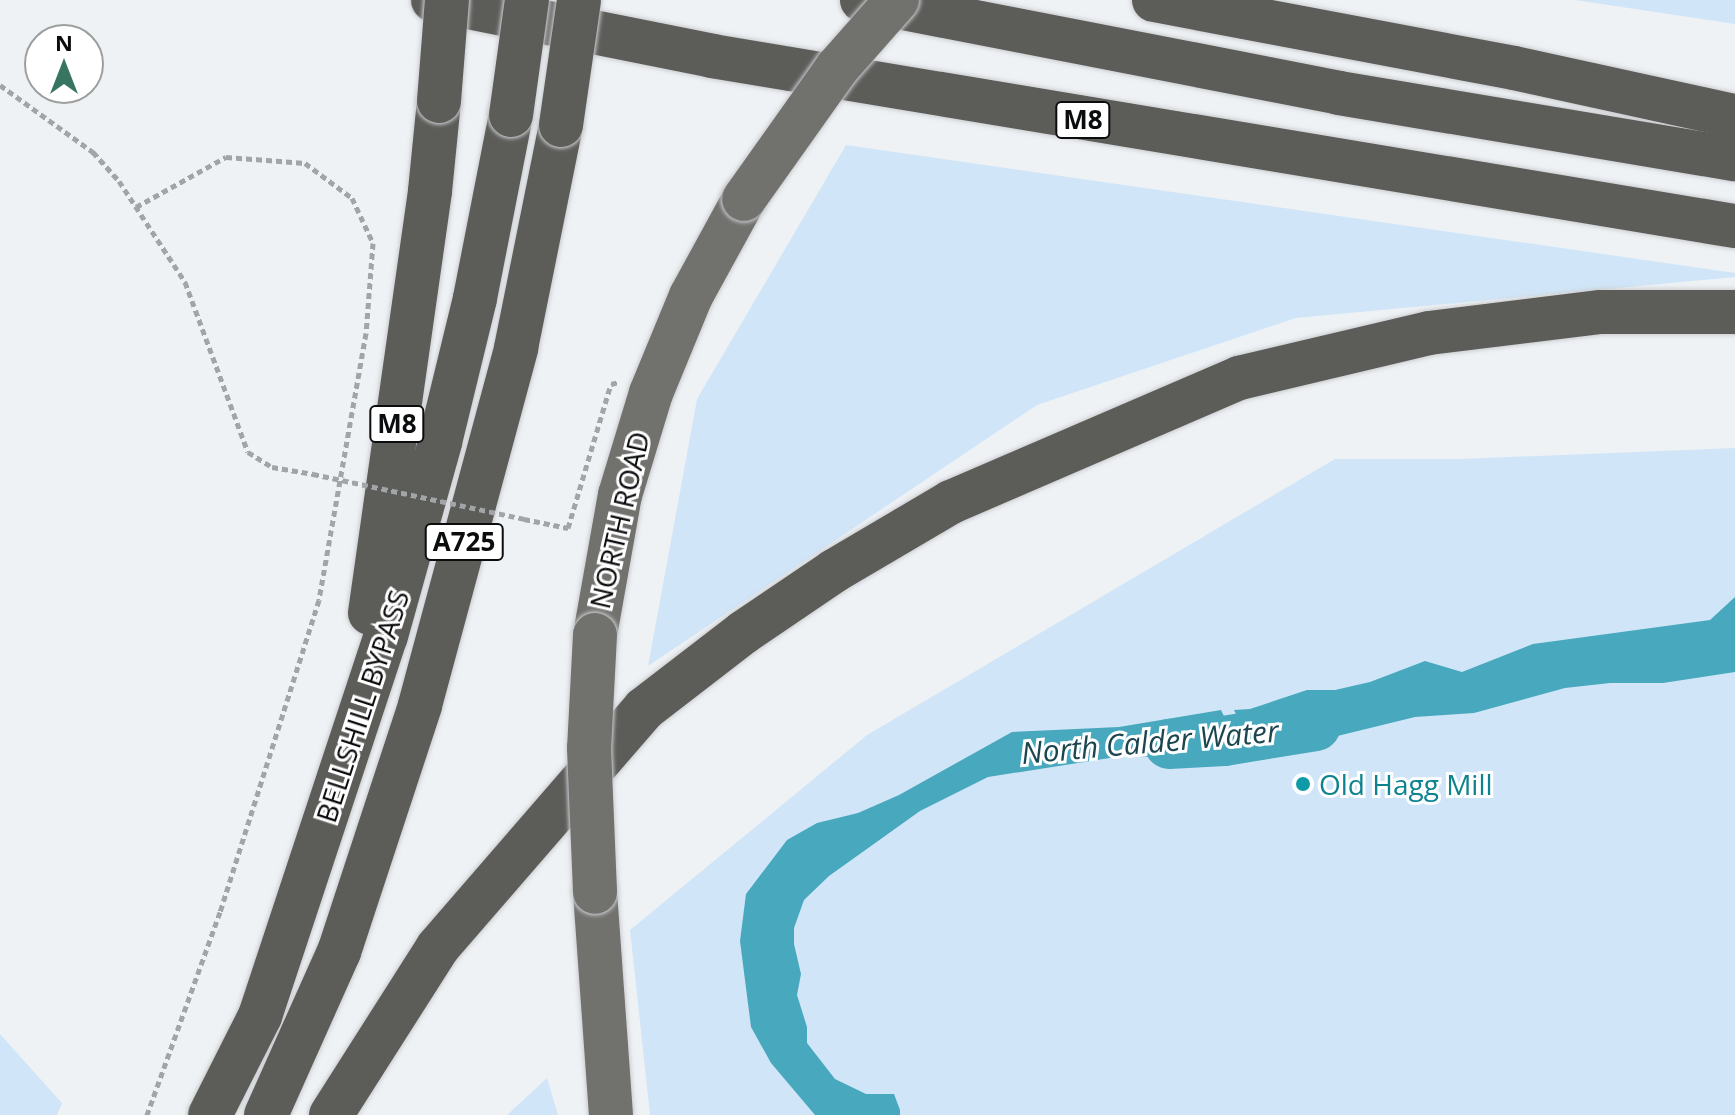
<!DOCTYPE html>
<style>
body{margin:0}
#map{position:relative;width:1735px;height:1115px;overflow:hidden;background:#eff2f5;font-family:"Open Sans",sans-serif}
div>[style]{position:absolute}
.green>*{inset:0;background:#d0e6f8}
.water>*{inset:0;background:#48a8bd}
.river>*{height:50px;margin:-25px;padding:0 25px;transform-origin:25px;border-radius:25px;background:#48a8bd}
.path>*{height:5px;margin-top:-2.5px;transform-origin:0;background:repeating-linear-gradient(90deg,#a2a5a7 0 6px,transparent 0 10px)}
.roads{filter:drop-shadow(0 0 2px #cbcdd0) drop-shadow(0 0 2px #cbcdd0)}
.major>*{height:44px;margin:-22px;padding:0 22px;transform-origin:22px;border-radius:22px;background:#71716e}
.highway>*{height:44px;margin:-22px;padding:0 22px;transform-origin:22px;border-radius:22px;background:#5c5c59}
.path-bridge>*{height:5px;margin-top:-2.5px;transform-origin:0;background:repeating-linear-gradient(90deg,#a2a5a7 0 6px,transparent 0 10px)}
.bridges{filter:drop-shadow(0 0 2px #cbcdd0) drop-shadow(0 0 2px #cbcdd0)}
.major-bridge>*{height:44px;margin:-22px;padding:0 22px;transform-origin:22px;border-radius:22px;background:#71716e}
.highway-bridge>*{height:44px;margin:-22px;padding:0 22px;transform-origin:22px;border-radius:22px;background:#5c5c59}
.dots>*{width:22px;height:22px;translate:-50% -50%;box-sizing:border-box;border:4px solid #fff;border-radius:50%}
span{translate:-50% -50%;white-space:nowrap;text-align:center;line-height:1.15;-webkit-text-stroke:6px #fff;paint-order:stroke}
.shield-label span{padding:2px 6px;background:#fff;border:2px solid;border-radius:6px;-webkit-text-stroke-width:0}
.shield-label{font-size:26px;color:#0b0c0d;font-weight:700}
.street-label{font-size:28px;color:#0b0c0d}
.culture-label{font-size:28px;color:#0d838f}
.left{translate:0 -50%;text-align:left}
.water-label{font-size:30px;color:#1b4650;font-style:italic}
.north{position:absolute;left:24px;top:24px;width:80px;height:80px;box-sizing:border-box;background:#fff;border:2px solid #9d9e9e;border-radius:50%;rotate:0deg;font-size:22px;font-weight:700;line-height:32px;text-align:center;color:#0b0c0d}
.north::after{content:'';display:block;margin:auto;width:28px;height:36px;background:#377562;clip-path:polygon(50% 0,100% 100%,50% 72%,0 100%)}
</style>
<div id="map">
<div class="green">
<div style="clip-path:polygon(1575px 0,1735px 0,1735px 24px)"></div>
<div style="clip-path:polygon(846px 145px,1735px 273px,1735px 277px,1296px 318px,1037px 405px,648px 666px,697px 399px)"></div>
<div style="clip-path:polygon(1735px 448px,1735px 1115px,650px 1115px,630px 930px,867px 735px,1335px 459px,1460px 459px)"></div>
<div style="clip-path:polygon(0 1034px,62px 1103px,57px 1115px,0 1115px)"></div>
<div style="clip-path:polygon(547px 1078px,558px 1115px,507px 1115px)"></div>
</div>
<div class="water">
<div style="clip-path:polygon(1735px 597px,1735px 672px,1663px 683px,1610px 683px,1565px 688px,1474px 713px,1415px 717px,1256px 756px,1234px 710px,1250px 709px,1307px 690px,1335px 690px,1370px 682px,1425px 661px,1462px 672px,1533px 644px,1710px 620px)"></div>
<div style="clip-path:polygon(1221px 710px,1244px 758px,1207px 752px,1170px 759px,1129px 755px,988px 777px,920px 811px,829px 876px,804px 900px,794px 928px,794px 944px,801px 974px,797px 995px,807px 1027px,807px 1043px,835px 1079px,866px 1094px,894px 1094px,900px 1110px,900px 1115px,815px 1115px,771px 1063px,751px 1027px,740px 941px,746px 894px,787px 840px,817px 823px,858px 813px,899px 795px,1012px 732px,1119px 727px)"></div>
</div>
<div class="river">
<div style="left:1169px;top:744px;width:55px;rotate:-3.1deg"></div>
<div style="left:1224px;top:741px;width:93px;rotate:-9.3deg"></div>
</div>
<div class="path">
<div style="left:0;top:85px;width:115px;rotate:35.8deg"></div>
<div style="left:93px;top:152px;width:39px;rotate:48deg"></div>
<div style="left:119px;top:181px;width:121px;rotate:56.8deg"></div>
<div style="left:185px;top:282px;width:181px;rotate:69.7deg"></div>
<div style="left:248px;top:452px;width:28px;rotate:32deg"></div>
<div style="left:272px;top:467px;width:42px;rotate:9.7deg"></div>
<div style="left:136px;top:207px;width:103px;rotate:-29.1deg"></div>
<div style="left:226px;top:157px;width:79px;rotate:4.3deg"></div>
<div style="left:305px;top:163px;width:59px;rotate:36.7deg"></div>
<div style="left:352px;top:198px;width:50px;rotate:65deg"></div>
<div style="left:373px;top:243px;width:90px;rotate:94.4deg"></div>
<div style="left:366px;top:333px;width:271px;rotate:100deg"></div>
<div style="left:319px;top:600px;width:327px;rotate:107.6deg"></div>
<div style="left:220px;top:912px;width:216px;rotate:109.8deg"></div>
<div style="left:524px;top:519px;width:45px;rotate:11.6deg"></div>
<div style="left:568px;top:528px;width:150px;rotate:-73.4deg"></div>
<div style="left:611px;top:384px;width:8px;rotate:-14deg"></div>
</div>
<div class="roads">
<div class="major">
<div style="left:595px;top:635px;width:142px;rotate:-79.9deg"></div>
<div style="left:620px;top:495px;width:107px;rotate:-73.1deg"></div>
<div style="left:651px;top:393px;width:105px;rotate:-67.6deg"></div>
<div style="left:691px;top:296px;width:111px;rotate:-61.3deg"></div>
<div style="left:595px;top:892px;width:224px;rotate:85.9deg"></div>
</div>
<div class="highway">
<div style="left:433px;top:0;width:285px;rotate:11.3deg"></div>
<div style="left:712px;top:56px;width:1037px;rotate:9.44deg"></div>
<div style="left:862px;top:0;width:486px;rotate:11deg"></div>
<div style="left:1339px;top:93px;width:401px;rotate:9.5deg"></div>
<div style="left:1154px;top:0;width:366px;rotate:10.7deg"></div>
<div style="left:1514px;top:68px;width:226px;rotate:12.3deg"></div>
<div style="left:370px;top:613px;width:426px;rotate:-81.9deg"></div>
<div style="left:430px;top:191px;width:90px;rotate:-84.3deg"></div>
<div style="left:210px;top:1115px;width:111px;rotate:-63.2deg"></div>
<div style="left:260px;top:1016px;width:400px;rotate:-71.7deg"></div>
<div style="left:386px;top:636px;width:201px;rotate:-74.4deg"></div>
<div style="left:440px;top:442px;width:148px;rotate:-76.3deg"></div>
<div style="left:475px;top:298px;width:187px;rotate:-78.9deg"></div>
<div style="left:266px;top:1115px;width:179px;rotate:-65.9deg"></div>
<div style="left:339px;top:952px;width:260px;rotate:-71.8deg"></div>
<div style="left:420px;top:705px;width:370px;rotate:-74.9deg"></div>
<div style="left:516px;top:348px;width:227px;rotate:-78.6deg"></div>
<div style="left:331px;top:1115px;width:199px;rotate:-57.5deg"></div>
<div style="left:438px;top:947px;width:315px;rotate:-49.1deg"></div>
<div style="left:644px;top:709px;width:126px;rotate:-37.6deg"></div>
<div style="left:744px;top:632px;width:109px;rotate:-34.1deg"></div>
<div style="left:834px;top:571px;width:136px;rotate:-30.5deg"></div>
<div style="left:951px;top:502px;width:314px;rotate:-23.3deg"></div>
<div style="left:1239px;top:378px;width:195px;rotate:-13.3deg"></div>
<div style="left:1429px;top:333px;width:173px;rotate:-7deg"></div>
<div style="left:1601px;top:312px;width:134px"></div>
</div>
</div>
<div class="path-bridge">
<div style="left:313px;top:474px;width:216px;rotate:12deg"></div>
</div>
<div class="bridges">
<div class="major-bridge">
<div style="left:744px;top:199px;width:161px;rotate:-54.6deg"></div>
<div style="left:837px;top:68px;width:91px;rotate:-48.6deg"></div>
<div style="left:595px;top:635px;width:113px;rotate:93deg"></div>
<div style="left:589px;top:748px;width:144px;rotate:87.6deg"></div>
</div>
<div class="highway-bridge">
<div style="left:439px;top:101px;width:101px;rotate:-85.5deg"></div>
<div style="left:511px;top:115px;width:116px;rotate:-82.1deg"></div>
<div style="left:561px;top:125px;width:126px;rotate:-81.8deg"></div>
</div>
</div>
<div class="dots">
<div style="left:1303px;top:784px;background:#0f9aa8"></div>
</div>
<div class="shield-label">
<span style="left:1083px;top:120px">M8</span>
<span style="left:397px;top:424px">M8</span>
<span style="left:464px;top:542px">A725</span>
</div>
<div class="street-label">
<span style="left:619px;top:520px;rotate:-77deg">NORTH ROAD</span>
<span style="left:362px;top:706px;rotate:-72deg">BELLSHILL BYPASS</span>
</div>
<div class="culture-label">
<span class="left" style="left:1319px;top:784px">Old Hagg Mill</span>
</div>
<div class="water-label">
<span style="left:1150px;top:742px;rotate:-5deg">North Calder Water</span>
</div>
<div class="north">N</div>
</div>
